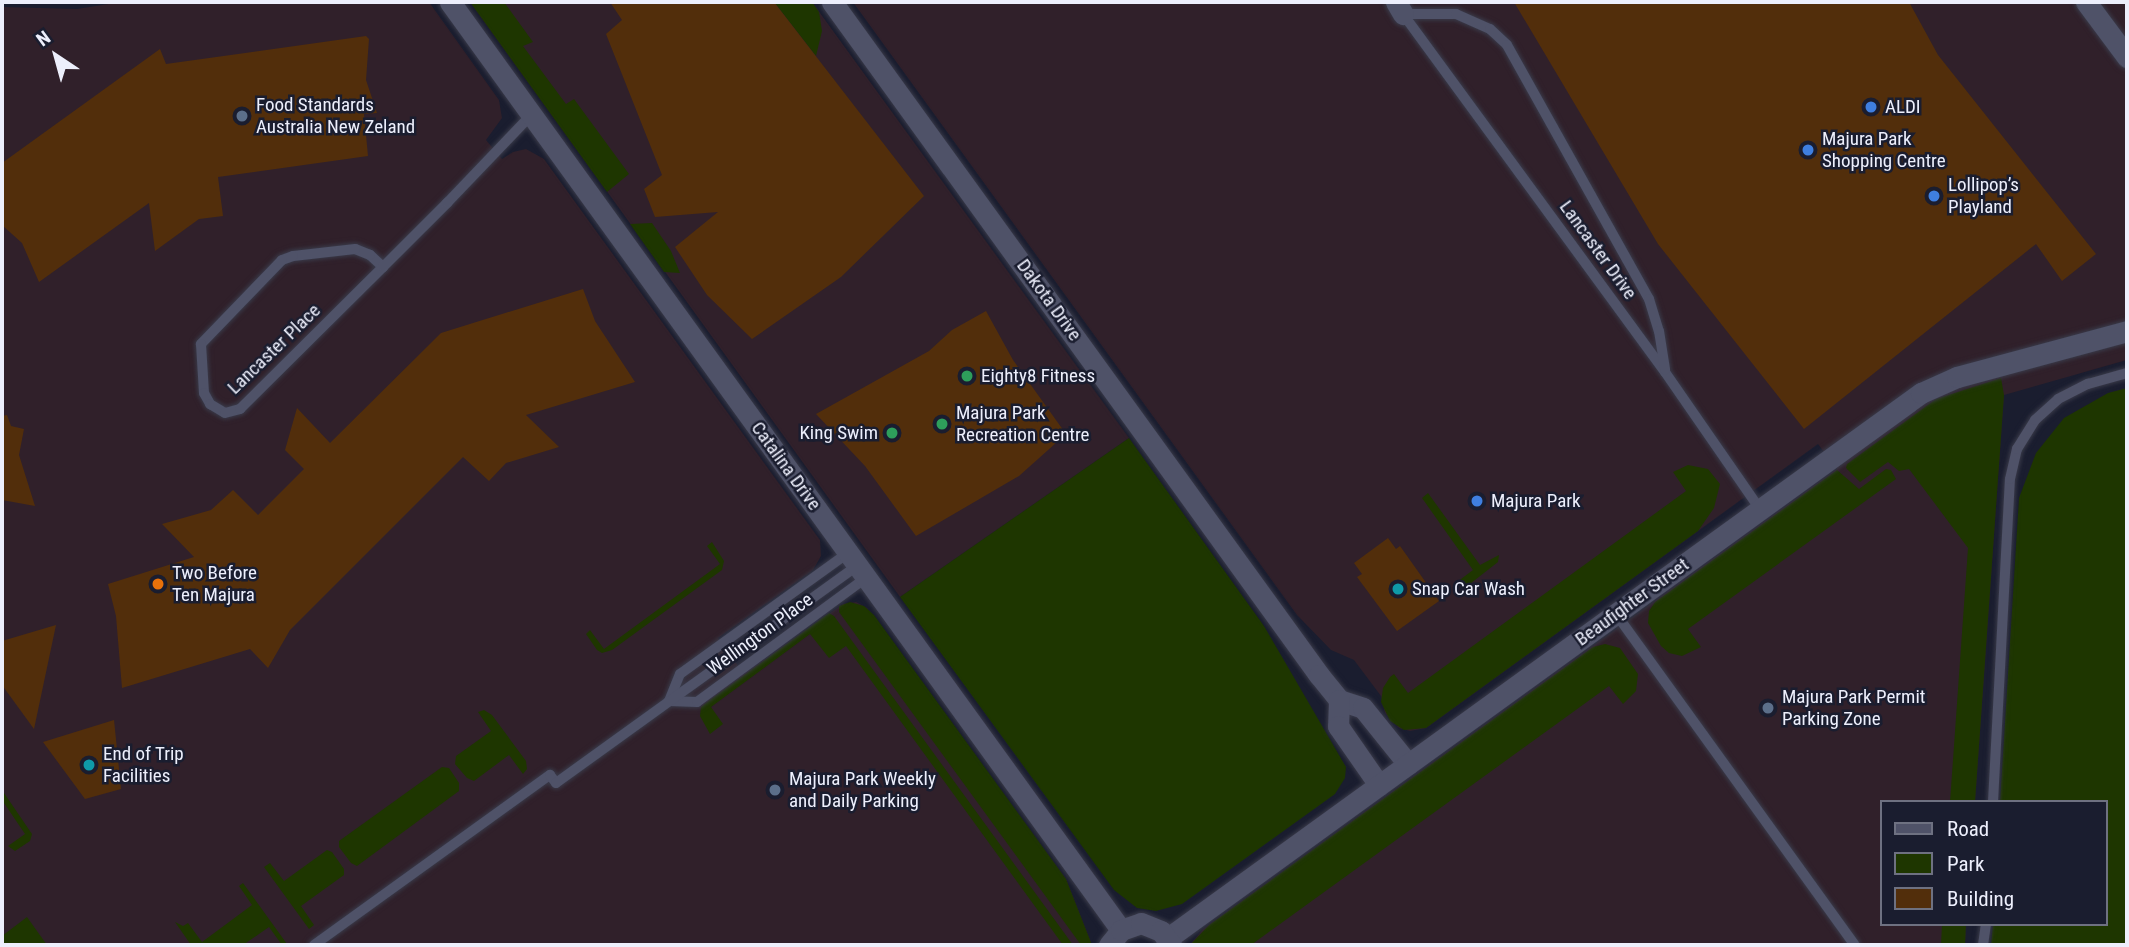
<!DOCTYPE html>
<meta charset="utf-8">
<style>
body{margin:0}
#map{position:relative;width:2129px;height:947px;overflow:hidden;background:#1a1d2f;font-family:"Roboto Condensed",sans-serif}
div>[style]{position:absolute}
.commercial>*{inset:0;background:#30202a}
.green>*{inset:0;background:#1e3600}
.building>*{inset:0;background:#522e0b}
.roads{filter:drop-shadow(0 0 2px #393a49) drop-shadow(0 0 2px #393a49)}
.service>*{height:10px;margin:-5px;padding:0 5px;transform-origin:5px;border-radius:5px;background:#4f5268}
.minor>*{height:21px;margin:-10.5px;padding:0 10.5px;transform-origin:10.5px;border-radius:10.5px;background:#4f5268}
.dots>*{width:19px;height:19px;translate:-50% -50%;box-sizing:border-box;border:4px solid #1a1d2f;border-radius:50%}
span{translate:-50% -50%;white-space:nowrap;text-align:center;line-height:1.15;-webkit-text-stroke:5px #1a1d2f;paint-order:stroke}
.poi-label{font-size:19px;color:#edeffc}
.left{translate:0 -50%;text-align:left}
.right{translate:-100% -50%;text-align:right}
.street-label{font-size:19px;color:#edeffc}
.frame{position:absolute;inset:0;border:4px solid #edeffc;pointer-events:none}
.legend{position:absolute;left:1880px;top:800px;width:228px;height:126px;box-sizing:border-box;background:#1a1d2f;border:2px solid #6e7181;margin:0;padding:9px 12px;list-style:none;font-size:21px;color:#edeffc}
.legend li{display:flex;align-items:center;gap:14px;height:35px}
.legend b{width:35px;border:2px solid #6e7181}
.north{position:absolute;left:21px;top:21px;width:70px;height:70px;-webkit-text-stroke:5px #1a1d2f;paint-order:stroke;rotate:324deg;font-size:19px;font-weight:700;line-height:28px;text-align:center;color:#edeffc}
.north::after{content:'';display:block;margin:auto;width:24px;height:32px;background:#edeffc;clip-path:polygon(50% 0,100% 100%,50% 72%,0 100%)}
</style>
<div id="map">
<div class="commercial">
<div style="clip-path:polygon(121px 2px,429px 2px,499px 100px,502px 118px,486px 140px,502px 159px,513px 152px,526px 149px,544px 159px,820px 540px,821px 556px,813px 570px,718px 638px,744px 674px,843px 604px,856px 602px,867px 608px,1066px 879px,1092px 945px,2px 945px,2px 7px,77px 9px)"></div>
<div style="clip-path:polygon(470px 2px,812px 2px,1129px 438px,900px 597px)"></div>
<div style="clip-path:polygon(853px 2px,2127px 2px,2127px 360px,2004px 395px,1975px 802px,1882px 802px,1882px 924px,1966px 924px,1965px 945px,1190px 945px,1203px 929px,1837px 469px,1818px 444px,1426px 728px,1410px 731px,1399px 728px,1385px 713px,1381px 696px,1354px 660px,1331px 650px,1297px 615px)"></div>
</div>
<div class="green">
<div style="clip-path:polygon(470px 2px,504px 2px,533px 42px,523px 46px,566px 104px,574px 99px,629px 174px,607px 192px)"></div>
<div style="clip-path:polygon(774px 2px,812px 2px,819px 12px,822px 31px,816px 56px)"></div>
<div style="clip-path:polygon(652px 223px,671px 251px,680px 273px,664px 272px,630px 224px)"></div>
<div style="clip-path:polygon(2001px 378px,2004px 395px,1975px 802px,1950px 802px,1968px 548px,1909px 469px,1899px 471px,1888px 462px,1860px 482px,1846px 468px,1847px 464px,1936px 399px)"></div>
<div style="clip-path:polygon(2127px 388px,2127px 945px,1991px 945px,1993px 924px,2106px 924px,2106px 802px,2000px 802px,2019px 498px,2036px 453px,2064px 418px,2108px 393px)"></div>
<div style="clip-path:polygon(1129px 438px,1264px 626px,1346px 767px,1345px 778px,1335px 794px,1182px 904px,1156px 911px,1137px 908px,1114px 890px,900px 597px)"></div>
<div style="clip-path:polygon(1688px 465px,1708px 469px,1720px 484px,1714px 508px,1698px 531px,1426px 728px,1404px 730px,1390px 721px,1381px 702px,1383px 688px,1390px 677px,1394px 674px,1408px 693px,1686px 491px,1673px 472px)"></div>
<div style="clip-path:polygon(1886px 469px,1891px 470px,1896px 479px,1688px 629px,1701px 647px,1682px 656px,1669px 653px,1661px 646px,1648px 623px,1649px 611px,1655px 602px,1837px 470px,1859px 489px)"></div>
<div style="clip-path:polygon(1428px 493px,1480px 565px,1499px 555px,1498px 562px,1466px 587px,1457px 582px,1473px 570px,1422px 498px)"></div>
<div style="clip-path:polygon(712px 542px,724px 561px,722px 570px,612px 650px,602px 653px,597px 650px,586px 634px,590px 630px,604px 649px,720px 564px,707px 546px)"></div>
<div style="clip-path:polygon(850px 602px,864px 606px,874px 615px,1066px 879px,1092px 945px,1081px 945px,839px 612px,839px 606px)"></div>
<div style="clip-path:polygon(829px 613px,834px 616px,1073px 945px,1063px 945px,846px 646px,829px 658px,810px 634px,711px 707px,723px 724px,710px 734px,700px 716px,701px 707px,707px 702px)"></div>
<div style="clip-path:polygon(1605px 644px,1620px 648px,1638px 674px,1636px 691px,1623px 704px,1609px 686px,1251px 945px,1190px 945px,1209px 925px,1593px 647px)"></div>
<div style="clip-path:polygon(484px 710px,492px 715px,526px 761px,527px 769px,523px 774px,509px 755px,474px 781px,467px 778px,455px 764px,456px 756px,491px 731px,478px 712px)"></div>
<div style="clip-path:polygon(442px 767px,449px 768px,459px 783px,459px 791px,357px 866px,351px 863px,339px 847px,339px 841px)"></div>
<div style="clip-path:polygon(2px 790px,32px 834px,30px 841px,15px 851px,8px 846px,25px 834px,2px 800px)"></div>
<div style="clip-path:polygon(327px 850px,332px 852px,344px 869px,344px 875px,301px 906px,314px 925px,309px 929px,264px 867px,270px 863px,284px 881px)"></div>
<div style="clip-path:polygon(243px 883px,287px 944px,282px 945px,269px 927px,243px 945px,191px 945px,175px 922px,183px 926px,188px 923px,202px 942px,252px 905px,239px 886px)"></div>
<div style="clip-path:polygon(27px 917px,47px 945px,2px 945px,2px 936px)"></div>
<div style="clip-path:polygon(1942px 924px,1966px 924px,1965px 945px,1941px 945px)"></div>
</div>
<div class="building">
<div style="clip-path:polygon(610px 2px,774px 2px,924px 196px,841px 277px,752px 339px,707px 295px,675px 247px,718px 212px,655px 217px,644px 189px,662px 175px,606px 34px,622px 20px)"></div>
<div style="clip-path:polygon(1514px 2px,1909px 2px,1938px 55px,2096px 254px,2062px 281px,2036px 244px,1804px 429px,1658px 244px)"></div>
<div style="clip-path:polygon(366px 36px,369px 39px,366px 80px,377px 113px,364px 114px,368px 156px,218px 177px,223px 216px,199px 219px,155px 251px,149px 203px,39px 282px,22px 243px,2px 225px,2px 163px,160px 49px,166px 64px)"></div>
<div style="clip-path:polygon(583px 289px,595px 321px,635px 382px,526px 415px,559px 447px,506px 463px,489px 481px,463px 457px,290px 630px,268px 668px,250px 649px,122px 688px,116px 616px,108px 584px,194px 557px,162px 524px,211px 510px,233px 490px,258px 515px,304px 469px,285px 450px,297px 408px,330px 443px,441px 333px)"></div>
<div style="clip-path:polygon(986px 311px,1013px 360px,1066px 434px,1019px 476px,916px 536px,865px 466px,816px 414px,929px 351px,952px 330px)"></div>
<div style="clip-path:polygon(7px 415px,11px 426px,24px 429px,19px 455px,35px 506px,2px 500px,2px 416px)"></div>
<div style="clip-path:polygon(1388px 538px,1396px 549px,1400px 546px,1439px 601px,1397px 631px,1357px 577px,1362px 574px,1354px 563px)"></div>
<div style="clip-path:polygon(56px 625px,34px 729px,2px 685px,2px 641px)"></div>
<div style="clip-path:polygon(114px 720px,121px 789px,85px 799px,43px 742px)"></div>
</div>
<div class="roads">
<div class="service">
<div style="left:1403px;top:14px;width:444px;rotate:53.8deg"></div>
<div style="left:1665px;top:372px;width:167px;rotate:55.3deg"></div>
<div style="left:1403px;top:14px;width:53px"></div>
<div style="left:1456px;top:14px;width:37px;rotate:24deg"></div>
<div style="left:1490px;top:29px;width:23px;rotate:43deg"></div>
<div style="left:1507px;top:45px;width:291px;rotate:60.8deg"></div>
<div style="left:1649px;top:299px;width:34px;rotate:73deg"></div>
<div style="left:1659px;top:331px;width:39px;rotate:81deg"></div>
<div style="left:383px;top:267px;width:18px;rotate:-137deg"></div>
<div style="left:370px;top:255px;width:16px;rotate:-158deg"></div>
<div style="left:355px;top:249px;width:62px;rotate:173.6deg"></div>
<div style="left:293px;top:256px;width:12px;rotate:160deg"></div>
<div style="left:282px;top:260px;width:117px;rotate:134deg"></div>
<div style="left:201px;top:344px;width:49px;rotate:86.5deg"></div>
<div style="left:204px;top:393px;width:13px;rotate:61deg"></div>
<div style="left:210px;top:404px;width:17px;rotate:31deg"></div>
<div style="left:225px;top:413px;width:16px;rotate:-15deg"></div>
<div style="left:240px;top:409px;width:202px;rotate:-44.8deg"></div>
<div style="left:383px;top:267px;width:91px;rotate:-45deg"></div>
<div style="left:447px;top:203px;width:123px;rotate:-46.3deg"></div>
<div style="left:1616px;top:614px;width:408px;rotate:54.2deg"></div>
<div style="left:669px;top:701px;width:28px;rotate:2deg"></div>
<div style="left:697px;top:702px;width:211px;rotate:-36.3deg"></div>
<div style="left:669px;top:701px;width:29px;rotate:-68deg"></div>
<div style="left:680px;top:674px;width:208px;rotate:-35.8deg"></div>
<div style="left:1993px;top:802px;width:323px;rotate:-87deg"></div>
<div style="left:2010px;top:479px;width:31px;rotate:-77deg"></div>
<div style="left:2017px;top:449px;width:34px;rotate:-58deg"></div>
<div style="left:2035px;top:420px;width:31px;rotate:-42deg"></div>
<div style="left:2058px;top:399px;width:34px;rotate:-27deg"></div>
<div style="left:2088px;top:384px;width:41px;rotate:-15.8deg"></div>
<div style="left:314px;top:945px;width:291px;rotate:-35.8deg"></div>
<div style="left:550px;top:775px;width:10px;rotate:53deg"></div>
<div style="left:556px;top:783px;width:372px;rotate:-35.8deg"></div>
<div style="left:1983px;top:945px;width:21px;rotate:-82deg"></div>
</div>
<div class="minor">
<div style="left:450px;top:2px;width:1145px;rotate:54.13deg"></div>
<div style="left:832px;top:2px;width:831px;rotate:54.11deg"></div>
<div style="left:1319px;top:675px;width:32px;rotate:51deg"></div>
<div style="left:1339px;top:700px;width:25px;rotate:18deg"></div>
<div style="left:1363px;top:708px;width:72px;rotate:51.2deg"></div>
<div style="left:1396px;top:2px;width:14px;rotate:60deg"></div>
<div style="left:2086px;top:2px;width:69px;rotate:53.3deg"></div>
<div style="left:1339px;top:700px;width:26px;rotate:92deg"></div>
<div style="left:1338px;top:726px;width:72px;rotate:55.2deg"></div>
<div style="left:1168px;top:938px;width:930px;rotate:-35.9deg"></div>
<div style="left:1921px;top:393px;width:39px;rotate:-24deg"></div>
<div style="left:1957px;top:377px;width:176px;rotate:-15.1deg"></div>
<div style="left:1109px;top:945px;width:19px;rotate:-51deg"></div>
<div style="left:1121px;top:930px;width:21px;rotate:-19deg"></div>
<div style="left:1141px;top:923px;width:22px;rotate:22deg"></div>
<div style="left:1161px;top:931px;width:17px;rotate:54deg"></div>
</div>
</div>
<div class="dots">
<div style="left:1871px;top:107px;background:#3f7fe0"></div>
<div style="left:242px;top:116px;background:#5c6f8a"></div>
<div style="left:1808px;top:150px;background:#3f7fe0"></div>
<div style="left:1934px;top:196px;background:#3f7fe0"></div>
<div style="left:967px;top:376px;background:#2e9e5b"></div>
<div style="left:942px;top:424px;background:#2e9e5b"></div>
<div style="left:892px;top:433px;background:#2e9e5b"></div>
<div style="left:1477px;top:501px;background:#3f7fe0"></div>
<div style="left:158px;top:584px;background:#e8710a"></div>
<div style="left:1398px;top:589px;background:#0f9aa8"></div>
<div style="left:1768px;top:708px;background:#5c6f8a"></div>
<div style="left:89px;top:765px;background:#0f9aa8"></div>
<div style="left:775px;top:790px;background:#5c6f8a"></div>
</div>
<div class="poi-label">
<span class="left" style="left:256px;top:116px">Food Standards<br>Australia New Zeland</span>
<span class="left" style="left:1885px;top:107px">ALDI</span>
<span class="left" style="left:1822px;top:150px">Majura Park<br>Shopping Centre</span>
<span class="left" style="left:1948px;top:196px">Lollipop’s<br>Playland</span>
<span class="left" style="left:981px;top:376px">Eighty8 Fitness</span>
<span class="left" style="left:956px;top:424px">Majura Park<br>Recreation Centre</span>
<span class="right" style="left:878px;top:433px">King Swim</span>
<span class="left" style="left:1491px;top:501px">Majura Park</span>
<span class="left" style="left:172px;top:584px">Two Before<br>Ten Majura</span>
<span class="left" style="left:1412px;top:589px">Snap Car Wash</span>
<span class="left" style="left:1782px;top:708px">Majura Park Permit<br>Parking Zone</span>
<span class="left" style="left:103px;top:765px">End of Trip<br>Facilities</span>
<span class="left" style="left:789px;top:790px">Majura Park Weekly<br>and Daily Parking</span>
</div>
<div class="street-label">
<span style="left:1598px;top:250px;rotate:54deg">Lancaster Drive</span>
<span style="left:1049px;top:300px;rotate:54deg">Dakota Drive</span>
<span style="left:274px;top:349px;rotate:-44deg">Lancaster Place</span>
<span style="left:786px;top:466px;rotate:54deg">Catalina Drive</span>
<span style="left:1632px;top:602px;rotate:-36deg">Beaufighter Street</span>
<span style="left:760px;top:634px;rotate:-36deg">Wellington Place</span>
</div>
<div class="frame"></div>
<ul class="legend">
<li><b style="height:9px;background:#4f5268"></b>Road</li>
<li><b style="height:19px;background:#1e3600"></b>Park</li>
<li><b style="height:19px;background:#522e0b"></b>Building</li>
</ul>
<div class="north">N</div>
</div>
